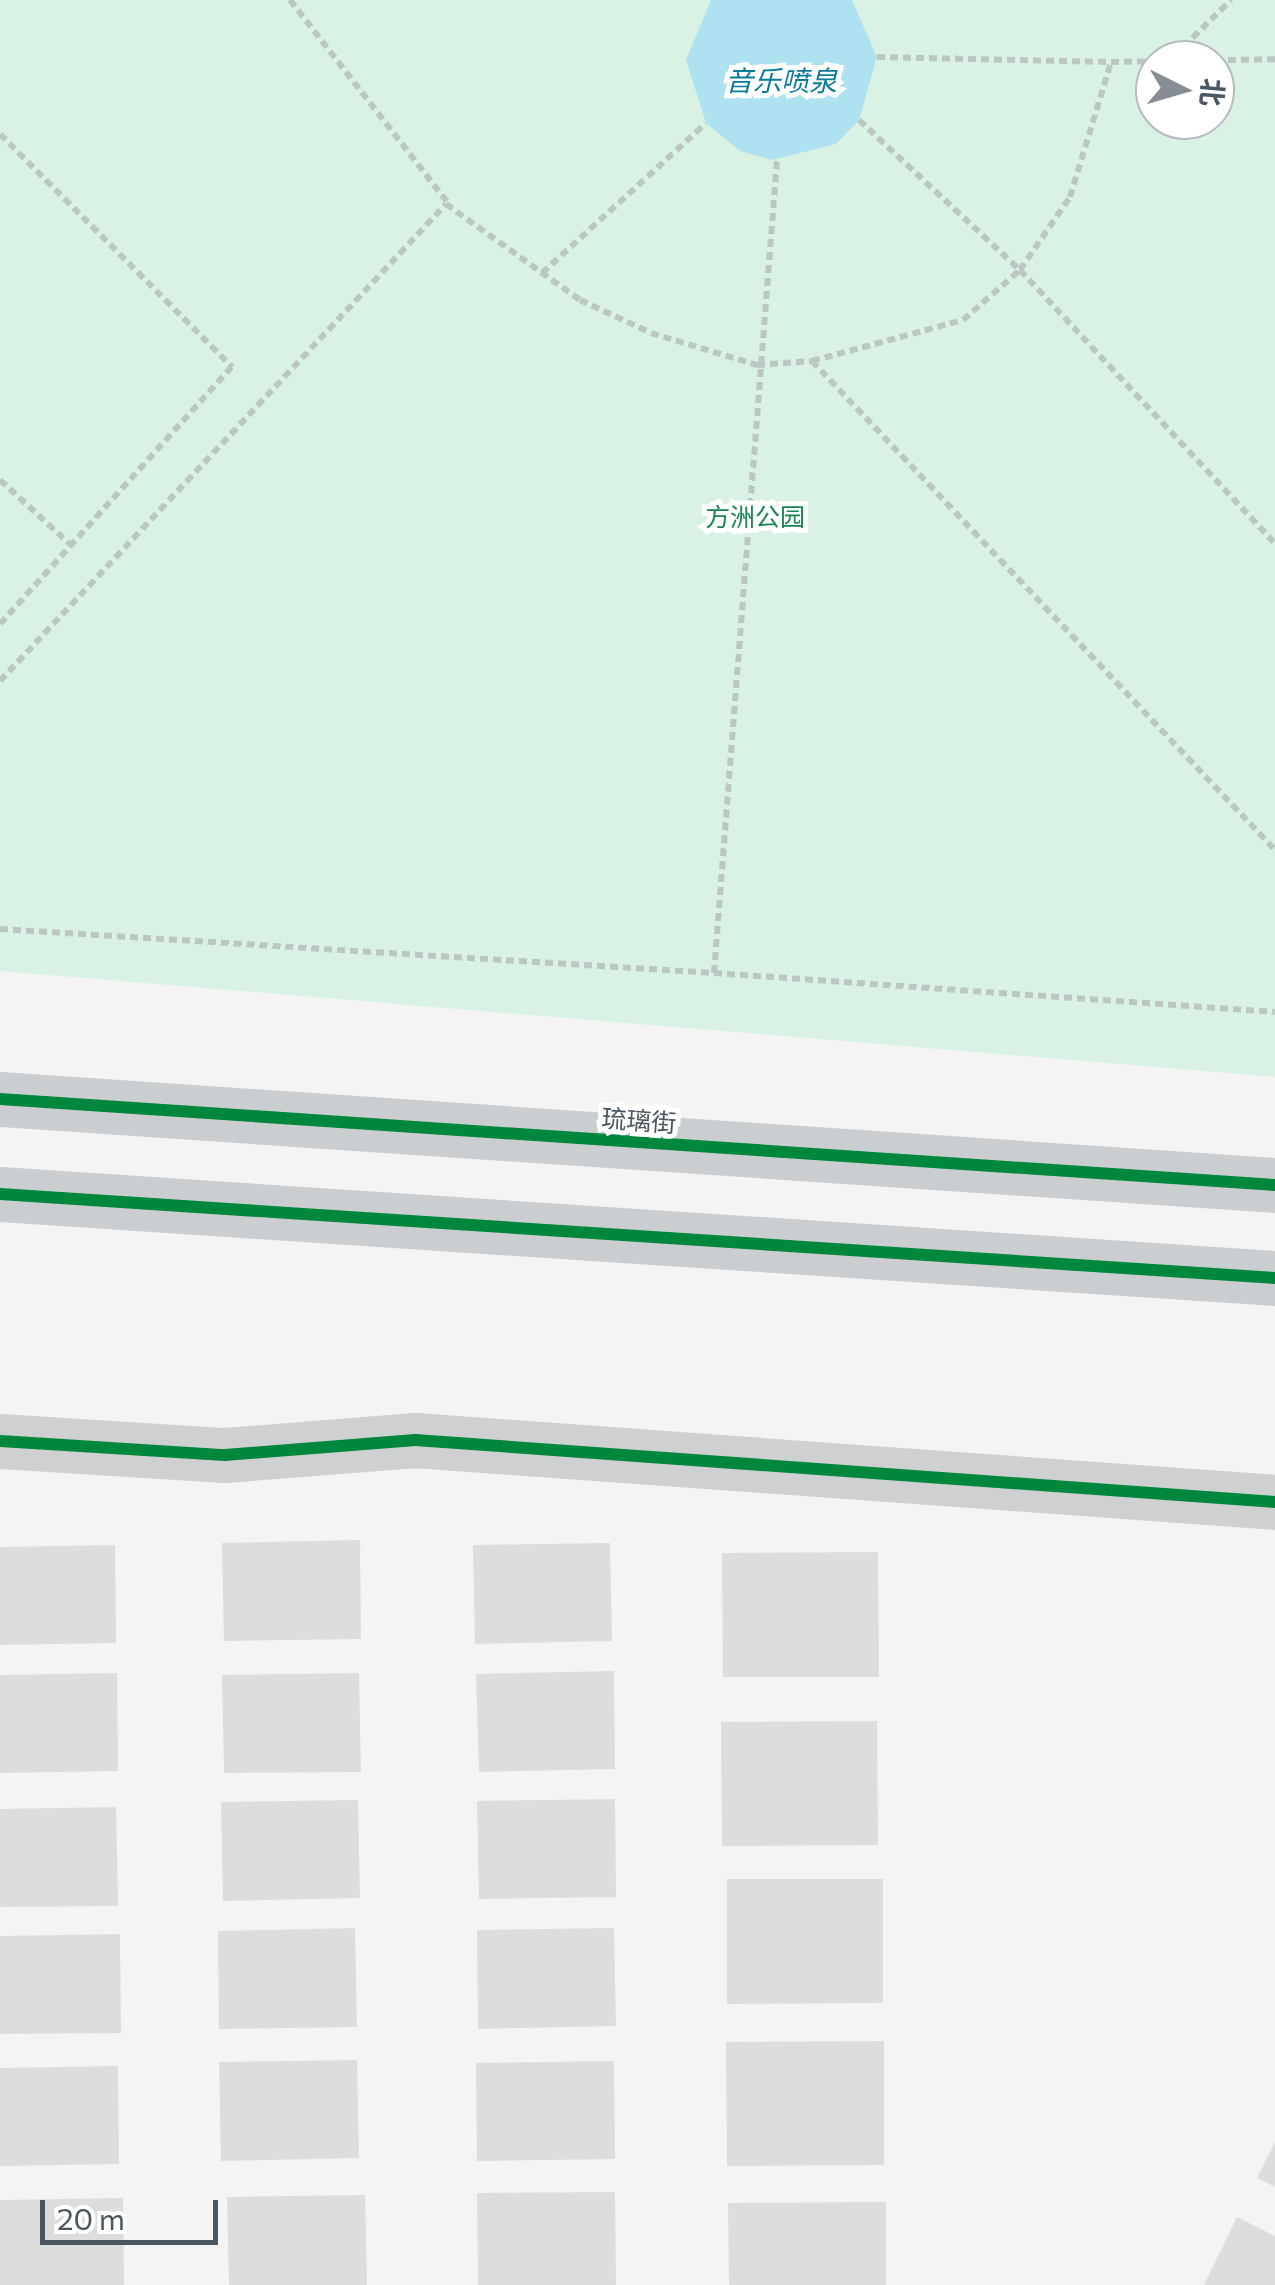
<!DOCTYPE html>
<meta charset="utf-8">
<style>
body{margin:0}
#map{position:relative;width:1275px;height:2285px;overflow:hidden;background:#f4f4f4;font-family:Commissioner,"Noto Sans SC",sans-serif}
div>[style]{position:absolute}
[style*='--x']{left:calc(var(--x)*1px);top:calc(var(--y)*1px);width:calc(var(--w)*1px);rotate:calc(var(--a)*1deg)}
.green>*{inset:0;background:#d9f2e3}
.water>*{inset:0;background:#aee2f0}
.building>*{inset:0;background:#ddddde}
.path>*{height:6px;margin-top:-3px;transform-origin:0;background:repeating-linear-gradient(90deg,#bcc7c4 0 8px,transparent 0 13px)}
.minor>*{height:55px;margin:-27.5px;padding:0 27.5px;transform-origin:27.5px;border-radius:27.5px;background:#ced0d2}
.major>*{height:55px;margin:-27.5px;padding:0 27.5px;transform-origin:27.5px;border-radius:27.5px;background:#caced1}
.cycleway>*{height:12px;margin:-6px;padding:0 6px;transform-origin:6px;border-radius:6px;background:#00873e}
span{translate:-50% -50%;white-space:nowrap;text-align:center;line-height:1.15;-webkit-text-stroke:10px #fff;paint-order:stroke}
.park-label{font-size:25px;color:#17864f}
.street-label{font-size:25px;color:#4a5661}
.water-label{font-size:28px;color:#0c7c9b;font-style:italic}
.north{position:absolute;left:1135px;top:40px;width:100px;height:100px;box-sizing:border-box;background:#fff;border:2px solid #b7bbc0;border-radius:50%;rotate:95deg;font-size:28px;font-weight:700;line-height:40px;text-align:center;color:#4a5661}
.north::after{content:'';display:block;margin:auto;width:35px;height:45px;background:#868d94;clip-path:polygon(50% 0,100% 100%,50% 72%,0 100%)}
.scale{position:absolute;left:40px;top:2200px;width:178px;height:45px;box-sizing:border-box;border:5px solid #4a5661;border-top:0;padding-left:12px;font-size:30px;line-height:35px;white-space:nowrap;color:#4a5661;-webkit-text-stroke:8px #fff;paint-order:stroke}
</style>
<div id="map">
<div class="green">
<div style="clip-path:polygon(evenodd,0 0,1275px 0,1275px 1077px,0 971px,0 0,1155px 60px,1215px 60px,1215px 120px,1155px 120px,1155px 60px)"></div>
</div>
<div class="water">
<div style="clip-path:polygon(711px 0,852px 0,877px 57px,859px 120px,836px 144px,772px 160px,740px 151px,706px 123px,686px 60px)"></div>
</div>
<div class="building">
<div style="clip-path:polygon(360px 1540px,361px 1639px,224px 1641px,222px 1543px)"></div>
<div style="clip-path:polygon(610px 1543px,612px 1641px,475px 1644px,473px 1545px)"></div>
<div style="clip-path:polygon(115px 1545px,116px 1643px,0 1645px,0 1547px)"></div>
<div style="clip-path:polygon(878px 1552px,879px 1677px,723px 1677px,722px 1553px)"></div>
<div style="clip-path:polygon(614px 1671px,615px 1769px,479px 1772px,476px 1674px)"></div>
<div style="clip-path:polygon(117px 1673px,118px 1771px,0 1773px,0 1675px)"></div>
<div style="clip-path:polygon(359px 1673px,361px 1772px,224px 1773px,222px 1675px)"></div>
<div style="clip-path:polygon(877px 1721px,878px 1845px,722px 1846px,721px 1722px)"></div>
<div style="clip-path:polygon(615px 1799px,616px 1897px,479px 1899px,477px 1801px)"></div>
<div style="clip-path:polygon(358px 1800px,360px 1898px,223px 1901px,221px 1802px)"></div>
<div style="clip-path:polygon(116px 1807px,118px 1906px,0 1907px,0 1809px)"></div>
<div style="clip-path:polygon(727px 1879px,883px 1879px,883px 2003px,727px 2004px)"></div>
<div style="clip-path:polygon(355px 1928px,357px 2027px,219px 2029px,218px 1931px)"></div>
<div style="clip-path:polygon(614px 1928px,616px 2026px,478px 2029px,477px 1930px)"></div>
<div style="clip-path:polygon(120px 1934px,121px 2033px,0 2034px,0 1936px)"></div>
<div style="clip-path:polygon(884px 2041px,884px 2165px,727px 2166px,726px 2042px)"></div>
<div style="clip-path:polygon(357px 2060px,359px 2158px,221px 2161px,219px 2062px)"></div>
<div style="clip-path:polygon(614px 2061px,615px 2159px,477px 2161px,476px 2063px)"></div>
<div style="clip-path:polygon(118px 2066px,119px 2164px,0 2166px,0 2068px)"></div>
<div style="clip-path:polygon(1275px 2142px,1275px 2187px,1257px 2178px)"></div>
<div style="clip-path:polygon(615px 2192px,616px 2285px,478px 2285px,477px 2193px)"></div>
<div style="clip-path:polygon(365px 2195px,367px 2285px,229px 2285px,227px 2197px)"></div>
<div style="clip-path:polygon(123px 2198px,124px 2285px,0 2285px,0 2200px)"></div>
<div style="clip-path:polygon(886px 2202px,886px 2285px,729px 2285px,728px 2203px)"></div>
<div style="clip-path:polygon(1237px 2217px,1275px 2236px,1275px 2285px,1204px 2285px)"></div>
</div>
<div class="path">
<div style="--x:290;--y:0;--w:257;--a:52.1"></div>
<div style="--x:1174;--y:56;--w:80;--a:-44.5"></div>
<div style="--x:877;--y:57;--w:234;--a:1.2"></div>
<div style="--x:859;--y:120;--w:220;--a:43"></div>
<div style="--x:1020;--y:270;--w:374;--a:47"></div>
<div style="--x:0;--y:134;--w:329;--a:45.1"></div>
<div style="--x:542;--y:273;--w:222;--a:-42.4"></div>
<div style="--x:812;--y:361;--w:673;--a:46.56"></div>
<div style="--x:0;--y:480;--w:96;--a:42.5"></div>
<div style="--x:0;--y:624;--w:350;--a:-48"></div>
<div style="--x:0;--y:681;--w:653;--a:-46.92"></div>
<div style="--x:446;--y:204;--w:165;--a:35.6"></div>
<div style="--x:580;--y:300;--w:78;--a:24.9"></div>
<div style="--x:651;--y:333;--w:111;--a:16.8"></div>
<div style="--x:757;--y:365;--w:55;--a:-4.2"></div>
<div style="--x:812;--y:361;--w:156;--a:-15.2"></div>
<div style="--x:963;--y:320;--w:76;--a:-41.3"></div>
<div style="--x:1020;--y:270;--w:88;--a:-55.6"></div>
<div style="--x:1070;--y:197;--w:141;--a:-73.1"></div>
<div style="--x:1111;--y:62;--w:164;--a:-1"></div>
<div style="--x:0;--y:929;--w:715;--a:3.53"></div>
<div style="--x:714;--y:973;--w:815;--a:-85.57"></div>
<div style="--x:714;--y:973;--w:562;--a:3.98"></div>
</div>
<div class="minor">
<div style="--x:0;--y:1441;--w:225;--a:3.6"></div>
<div style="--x:225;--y:1455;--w:191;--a:-4.5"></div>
<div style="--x:415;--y:1440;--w:862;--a:4.12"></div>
</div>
<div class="major">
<div style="--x:0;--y:1099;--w:1278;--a:3.86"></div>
<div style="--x:0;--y:1194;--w:1278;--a:3.77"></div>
</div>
<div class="cycleway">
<div style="--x:0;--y:1099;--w:1278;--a:3.86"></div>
<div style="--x:0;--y:1194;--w:1278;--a:3.77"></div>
<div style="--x:0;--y:1441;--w:225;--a:3.6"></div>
<div style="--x:225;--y:1455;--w:191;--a:-4.5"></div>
<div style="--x:415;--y:1440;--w:862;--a:4.12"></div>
</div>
<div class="park-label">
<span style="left:755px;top:516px">方洲公园</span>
</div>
<div class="street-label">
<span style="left:639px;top:1120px;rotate:4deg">琉璃街</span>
</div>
<div class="water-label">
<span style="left:781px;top:80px">音乐喷泉</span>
</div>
<div class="north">北</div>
<div class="scale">20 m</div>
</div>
